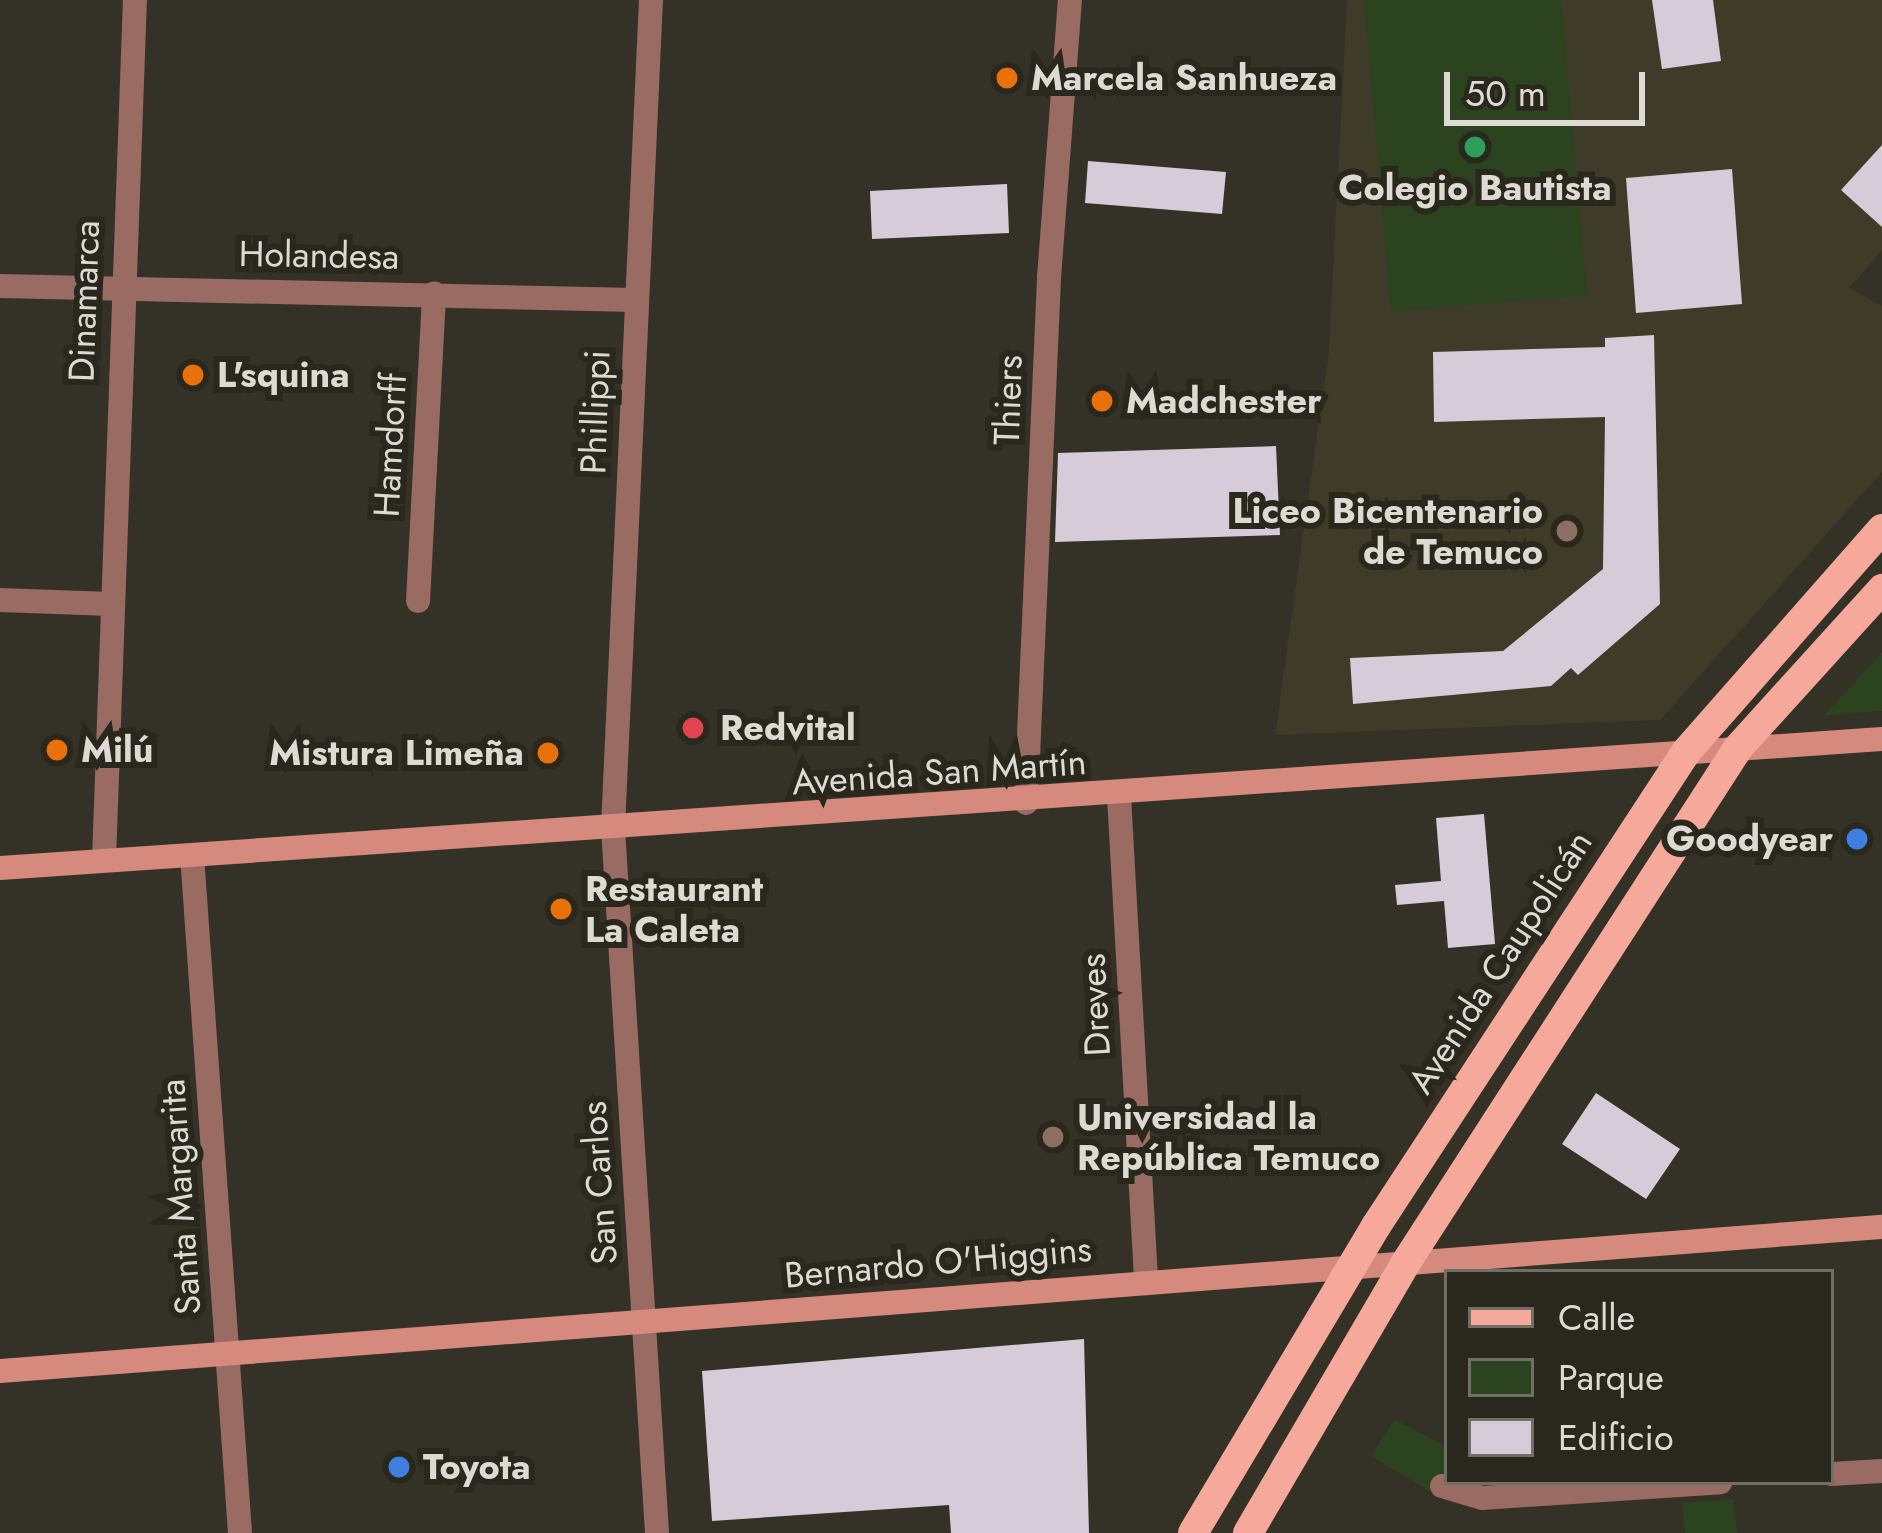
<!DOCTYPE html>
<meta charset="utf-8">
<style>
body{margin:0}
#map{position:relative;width:1882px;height:1533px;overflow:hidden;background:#343226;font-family:Jost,sans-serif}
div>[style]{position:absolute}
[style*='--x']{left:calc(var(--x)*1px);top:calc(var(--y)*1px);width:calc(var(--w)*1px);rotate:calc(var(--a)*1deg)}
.built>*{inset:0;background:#3f3b29}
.green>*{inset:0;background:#2c431f}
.building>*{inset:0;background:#d6cbd8}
.street>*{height:24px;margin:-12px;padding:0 12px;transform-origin:12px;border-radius:12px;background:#9a6b63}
.secondary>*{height:24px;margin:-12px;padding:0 12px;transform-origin:12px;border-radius:12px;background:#d58a7d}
.primary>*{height:30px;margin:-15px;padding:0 15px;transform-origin:15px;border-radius:15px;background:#f6a89b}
.dots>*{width:33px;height:33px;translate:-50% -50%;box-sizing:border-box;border:6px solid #2a281c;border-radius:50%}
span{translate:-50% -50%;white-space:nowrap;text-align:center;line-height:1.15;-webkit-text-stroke:12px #2a281c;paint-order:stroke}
.poi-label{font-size:36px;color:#dcdad3;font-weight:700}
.left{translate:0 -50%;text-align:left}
.right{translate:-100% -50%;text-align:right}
.street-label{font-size:36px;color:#dcdad3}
.legend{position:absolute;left:1444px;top:1269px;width:390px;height:216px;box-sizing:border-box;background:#2a281c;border:3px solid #716f65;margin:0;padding:15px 21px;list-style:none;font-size:36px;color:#dcdad3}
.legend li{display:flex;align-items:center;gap:24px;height:60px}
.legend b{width:60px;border:3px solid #716f65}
.scale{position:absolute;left:1444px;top:72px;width:201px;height:54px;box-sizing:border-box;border:6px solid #dcdad3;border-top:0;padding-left:15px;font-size:36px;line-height:42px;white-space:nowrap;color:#dcdad3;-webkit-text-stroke:9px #2a281c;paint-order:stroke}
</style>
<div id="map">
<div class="built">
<div style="clip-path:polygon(1347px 0,1882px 0,1882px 251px,1849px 288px,1882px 306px,1882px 472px,1660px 720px,1275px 735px,1329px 350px)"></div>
</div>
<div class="green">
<div style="clip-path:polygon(1364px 0,1561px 0,1587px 295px,1391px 312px)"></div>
<div style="clip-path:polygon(1882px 652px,1882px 711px,1824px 715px)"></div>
<div style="clip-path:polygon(1395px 1419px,1447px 1447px,1447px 1470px,1433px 1493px,1371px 1456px)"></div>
<div style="clip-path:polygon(1733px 1499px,1737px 1533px,1685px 1533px,1682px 1503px)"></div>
</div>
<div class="building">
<div style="clip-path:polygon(1652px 0,1713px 0,1721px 61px,1662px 69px)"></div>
<div style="clip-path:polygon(1882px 145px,1882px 227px,1841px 190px)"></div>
<div style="clip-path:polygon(1088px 161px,1226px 172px,1222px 214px,1085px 203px)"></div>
<div style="clip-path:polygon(1732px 169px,1742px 304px,1636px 313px,1626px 178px)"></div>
<div style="clip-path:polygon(1007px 184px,1009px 233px,872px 239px,870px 191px)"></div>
<div style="clip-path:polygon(1654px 335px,1660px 604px,1578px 675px,1571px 668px,1551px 686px,1353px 704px,1350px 658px,1503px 651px,1603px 569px,1605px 417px,1434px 422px,1433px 352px,1605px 347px,1605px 338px)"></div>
<div style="clip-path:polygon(1276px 446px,1280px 535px,1055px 542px,1058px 453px)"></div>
<div style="clip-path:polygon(1484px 814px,1495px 944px,1448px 948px,1444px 901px,1397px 905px,1395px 885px,1441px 881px,1436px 818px)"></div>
<div style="clip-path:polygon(1596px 1093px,1680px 1149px,1646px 1199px,1562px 1144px)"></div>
<div style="clip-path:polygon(1084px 1339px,1089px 1533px,951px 1533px,949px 1505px,712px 1521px,702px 1371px)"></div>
</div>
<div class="street">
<div style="--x:651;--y:0;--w:829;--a:92.63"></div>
<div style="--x:613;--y:828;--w:706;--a:86.43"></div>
<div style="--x:0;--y:286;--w:636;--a:1.26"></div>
<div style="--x:0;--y:600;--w:111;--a:2.1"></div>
<div style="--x:418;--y:601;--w:308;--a:-87"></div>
<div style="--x:1119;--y:796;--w:488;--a:86.8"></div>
<div style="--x:1026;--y:803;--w:526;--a:-87.49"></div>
<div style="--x:1049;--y:278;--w:279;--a:-85.7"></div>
<div style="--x:192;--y:855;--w:680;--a:85.95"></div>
<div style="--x:104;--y:860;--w:861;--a:-87.94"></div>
<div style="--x:1831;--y:1474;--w:51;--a:-3.4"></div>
<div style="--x:1442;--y:1486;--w:42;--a:16.7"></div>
<div style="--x:1482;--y:1498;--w:239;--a:-3.8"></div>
</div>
<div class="secondary">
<div style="--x:0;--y:868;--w:1886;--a:-3.92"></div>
<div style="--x:0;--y:1371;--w:1888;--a:-4.38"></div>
</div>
<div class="primary">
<div style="--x:1193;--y:1533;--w:357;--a:-59.2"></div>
<div style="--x:1376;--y:1226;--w:566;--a:-56.81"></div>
<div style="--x:1686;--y:752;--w:297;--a:-48.7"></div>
<div style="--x:1248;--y:1533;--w:311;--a:-59.7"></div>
<div style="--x:1405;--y:1264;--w:614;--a:-57.16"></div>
<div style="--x:1738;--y:748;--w:215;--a:-47.8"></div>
</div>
<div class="dots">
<div style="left:1007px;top:78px;background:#e8710a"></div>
<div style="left:1475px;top:147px;background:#2e9e5b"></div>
<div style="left:193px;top:375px;background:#e8710a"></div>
<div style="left:1102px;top:401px;background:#e8710a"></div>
<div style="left:1567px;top:531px;background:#8d6e63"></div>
<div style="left:693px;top:728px;background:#e0444e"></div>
<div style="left:57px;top:750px;background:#e8710a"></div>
<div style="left:548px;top:753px;background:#e8710a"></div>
<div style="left:1857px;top:839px;background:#3f7fe0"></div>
<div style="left:561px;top:909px;background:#e8710a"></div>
<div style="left:1053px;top:1137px;background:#8d6e63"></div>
<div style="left:399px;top:1467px;background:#3f7fe0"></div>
</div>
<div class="poi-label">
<span class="left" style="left:1031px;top:78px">Marcela Sanhueza</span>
<span style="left:1475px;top:188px">Colegio Bautista</span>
<span class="left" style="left:217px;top:375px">L'squina</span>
<span class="left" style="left:1126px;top:401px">Madchester</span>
<span class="right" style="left:1543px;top:531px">Liceo Bicentenario<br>de Temuco</span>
<span class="left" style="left:720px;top:728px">Redvital</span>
<span class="left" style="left:81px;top:750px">Milú</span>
<span class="right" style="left:524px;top:753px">Mistura Limeña</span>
<span class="right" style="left:1833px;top:839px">Goodyear</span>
<span class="left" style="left:585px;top:909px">Restaurant<br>La Caleta</span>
<span class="left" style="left:1077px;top:1137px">Universidad la<br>República Temuco</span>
<span class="left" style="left:423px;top:1467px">Toyota</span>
</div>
<div class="street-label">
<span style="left:319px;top:255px;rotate:1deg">Holandesa</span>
<span style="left:84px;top:301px;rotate:-88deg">Dinamarca</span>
<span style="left:1008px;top:400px;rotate:-88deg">Thiers</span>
<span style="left:595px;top:412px;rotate:-88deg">Phillippi</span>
<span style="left:390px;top:445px;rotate:-87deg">Hamdorff</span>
<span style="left:939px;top:772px;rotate:-4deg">Avenida San Martín</span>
<span style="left:1500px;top:962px;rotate:-57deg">Avenida Caupolicán</span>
<span style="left:1095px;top:1005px;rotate:-93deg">Dreves</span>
<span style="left:599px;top:1183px;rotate:-94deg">San Carlos</span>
<span style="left:180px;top:1197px;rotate:-94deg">Santa Margarita</span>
<span style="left:938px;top:1262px;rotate:-5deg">Bernardo O'Higgins</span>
</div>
<ul class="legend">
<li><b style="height:15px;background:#f6a89b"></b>Calle</li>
<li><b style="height:33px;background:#2c431f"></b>Parque</li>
<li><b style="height:33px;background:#d6cbd8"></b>Edificio</li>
</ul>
<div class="scale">50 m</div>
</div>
